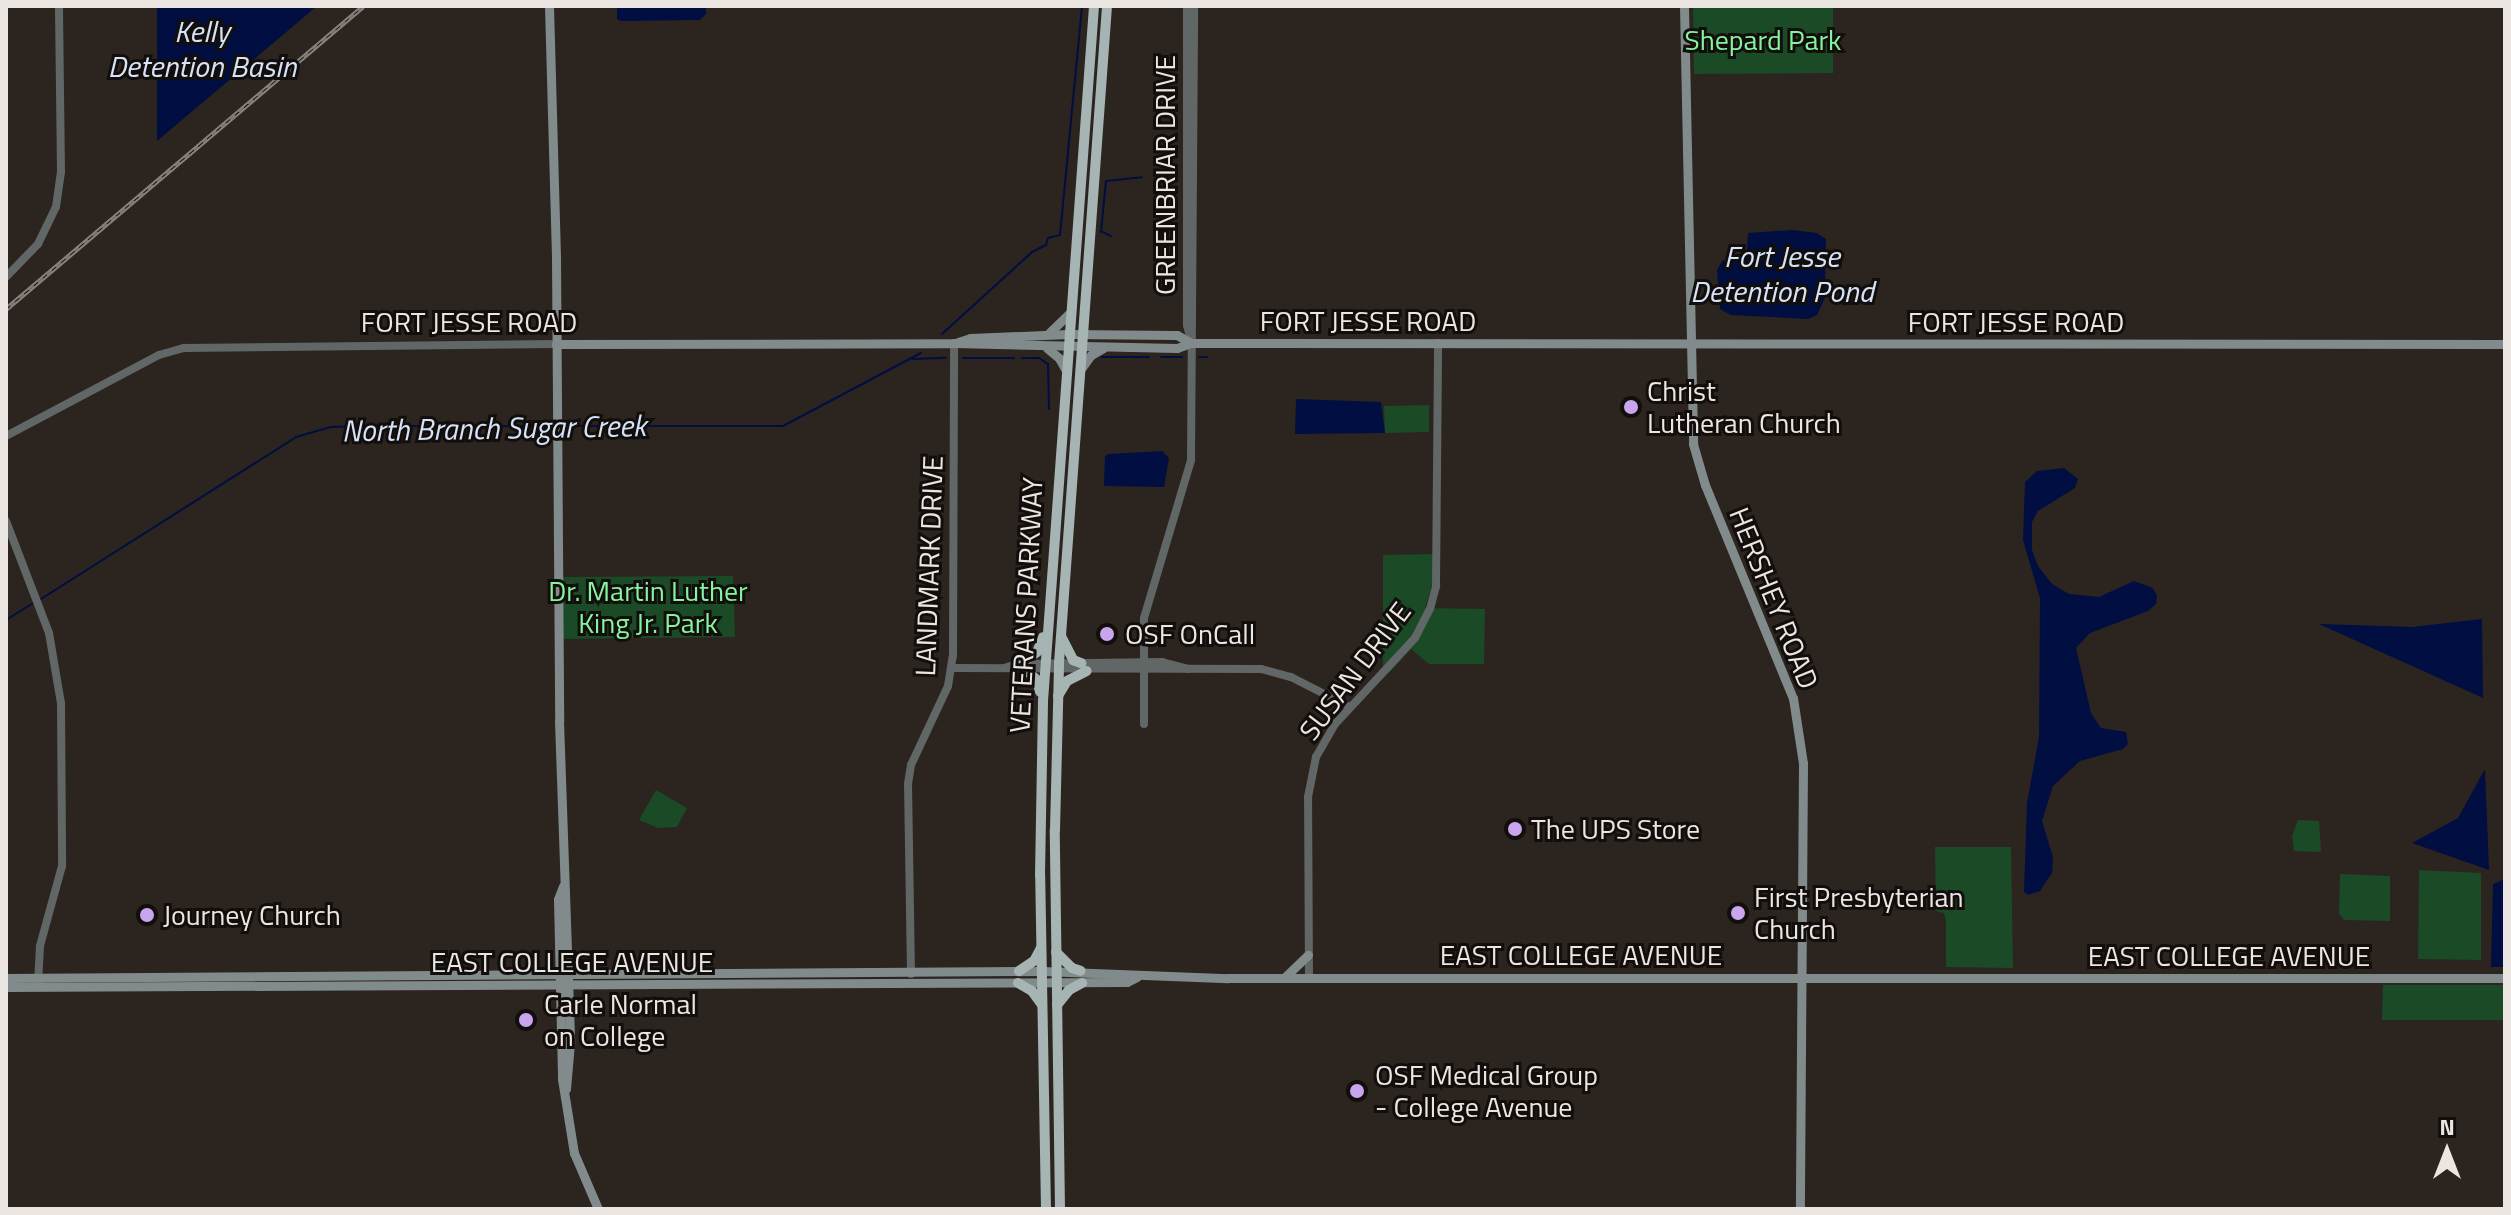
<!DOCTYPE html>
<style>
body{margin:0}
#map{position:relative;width:2511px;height:1215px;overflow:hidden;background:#2c241f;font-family:"Titillium Web",sans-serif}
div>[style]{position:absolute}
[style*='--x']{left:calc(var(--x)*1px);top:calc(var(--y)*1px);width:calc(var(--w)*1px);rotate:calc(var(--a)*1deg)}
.green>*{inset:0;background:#1b4a27}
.water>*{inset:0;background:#000e41}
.stream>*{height:2px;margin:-1px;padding:0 1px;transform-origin:1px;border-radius:1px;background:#000e41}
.tertiary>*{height:8px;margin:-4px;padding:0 4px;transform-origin:4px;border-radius:4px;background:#616666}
.secondary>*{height:9px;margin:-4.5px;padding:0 4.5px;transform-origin:4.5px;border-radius:4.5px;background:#828b8b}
.trunk>*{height:10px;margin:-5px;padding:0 5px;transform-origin:5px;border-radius:5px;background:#a6b4b4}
.rail>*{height:5px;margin-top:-2.5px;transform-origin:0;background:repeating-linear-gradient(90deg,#120e0c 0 6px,#89827e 0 12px);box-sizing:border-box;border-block:2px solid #89827e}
.dots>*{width:22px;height:22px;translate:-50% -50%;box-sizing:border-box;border:4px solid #120e0c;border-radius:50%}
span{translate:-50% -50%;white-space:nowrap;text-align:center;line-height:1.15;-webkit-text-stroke:6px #120e0c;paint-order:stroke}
.park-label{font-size:28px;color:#86f49e}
.street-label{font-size:28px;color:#ece6e3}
.poi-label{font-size:28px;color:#ece6e3}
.left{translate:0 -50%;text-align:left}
.water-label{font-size:30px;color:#d6e2f7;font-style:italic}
.frame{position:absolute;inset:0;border:8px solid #ece6e3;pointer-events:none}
.north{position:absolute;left:2407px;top:1111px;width:80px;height:80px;-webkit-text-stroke:6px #120e0c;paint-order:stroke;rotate:0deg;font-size:22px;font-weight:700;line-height:32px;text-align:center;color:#ece6e3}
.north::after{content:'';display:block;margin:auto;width:28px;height:36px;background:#ece6e3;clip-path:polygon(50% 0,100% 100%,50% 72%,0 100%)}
</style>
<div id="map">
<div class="green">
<div style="clip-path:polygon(1693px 6px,1833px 6px,1833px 73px,1694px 74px)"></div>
<div style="clip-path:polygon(1429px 405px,1429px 432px,1385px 433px,1384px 406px)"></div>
<div style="clip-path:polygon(1435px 554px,1433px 582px,1425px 608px,1485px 609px,1484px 664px,1429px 664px,1411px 649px,1389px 673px,1383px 666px,1383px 555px)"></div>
<div style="clip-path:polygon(733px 576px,735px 637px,562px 639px,562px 577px)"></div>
<div style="clip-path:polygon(656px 790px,687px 808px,677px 827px,658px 828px,639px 820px)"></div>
<div style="clip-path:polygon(2298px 820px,2319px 821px,2321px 852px,2294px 851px,2292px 836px)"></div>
<div style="clip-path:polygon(1935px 847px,2011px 847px,2013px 968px,1946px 967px,1946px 920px,1944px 913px,1936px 911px)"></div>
<div style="clip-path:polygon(2419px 870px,2481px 873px,2481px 960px,2418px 959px)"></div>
<div style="clip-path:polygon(2340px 874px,2390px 876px,2390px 921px,2344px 920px,2339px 914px)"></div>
<div style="clip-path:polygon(2383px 985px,2505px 985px,2505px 1020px,2382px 1020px)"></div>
</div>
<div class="water">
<div style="clip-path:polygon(157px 6px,317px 6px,157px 141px)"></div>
<div style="clip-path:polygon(617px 6px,706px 6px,706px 14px,700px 20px,621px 21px,617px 19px)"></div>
<div style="clip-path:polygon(1792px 230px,1817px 233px,1826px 239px,1825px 298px,1817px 315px,1808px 319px,1731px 315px,1720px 309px,1717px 270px,1722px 261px,1747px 253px,1748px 233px)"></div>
<div style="clip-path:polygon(1296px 399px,1381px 402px,1385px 433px,1295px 434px)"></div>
<div style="clip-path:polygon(1162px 451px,1169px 458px,1164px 487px,1104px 486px,1105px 456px,1109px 454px)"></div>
<div style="clip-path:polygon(2064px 468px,2078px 479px,2075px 488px,2038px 511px,2032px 522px,2032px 550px,2038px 566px,2052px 584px,2069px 594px,2099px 597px,2134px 581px,2153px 588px,2157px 596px,2156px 604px,2148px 611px,2090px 633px,2076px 648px,2091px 713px,2101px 728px,2126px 732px,2128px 744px,2123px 749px,2080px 761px,2053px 786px,2042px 821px,2053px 857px,2052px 873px,2040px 891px,2028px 895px,2024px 892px,2027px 803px,2039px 737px,2040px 598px,2023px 540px,2025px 482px,2037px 471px)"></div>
<div style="clip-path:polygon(2482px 619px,2483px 698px,2319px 624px,2412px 627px)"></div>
<div style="clip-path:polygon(2485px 769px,2489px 870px,2412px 843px,2458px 818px)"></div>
<div style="clip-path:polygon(2505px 879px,2505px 967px,2491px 967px,2493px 884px)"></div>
</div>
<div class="stream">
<div style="--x:1101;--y:232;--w:51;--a:-84.4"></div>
<div style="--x:1106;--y:181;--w:36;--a:-6"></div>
<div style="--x:1103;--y:232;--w:9;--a:27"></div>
<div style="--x:942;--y:334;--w:122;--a:-42.3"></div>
<div style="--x:1032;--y:252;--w:16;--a:-27"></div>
<div style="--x:1046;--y:245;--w:7;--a:-74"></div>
<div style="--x:1048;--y:238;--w:12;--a:-14"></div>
<div style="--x:1060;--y:235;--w:230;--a:-84.5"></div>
<div style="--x:1102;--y:357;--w:47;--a:0"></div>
<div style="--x:1161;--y:357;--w:21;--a:0"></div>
<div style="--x:1199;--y:357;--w:8;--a:0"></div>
<div style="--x:963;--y:358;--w:51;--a:0"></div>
<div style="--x:1022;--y:358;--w:17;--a:0"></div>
<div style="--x:1039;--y:358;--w:11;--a:34"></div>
<div style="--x:1048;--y:364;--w:45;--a:88.7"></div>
<div style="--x:913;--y:359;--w:33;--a:-2"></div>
<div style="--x:560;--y:426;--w:223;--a:0"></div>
<div style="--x:783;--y:426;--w:156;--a:-27.9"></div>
<div style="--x:41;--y:599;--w:302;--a:-32.4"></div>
<div style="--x:296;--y:437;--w:36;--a:-16"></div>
<div style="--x:331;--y:427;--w:31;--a:-2"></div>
<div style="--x:362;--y:426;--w:192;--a:0"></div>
<div style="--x:6;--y:620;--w:34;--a:-32"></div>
</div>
<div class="tertiary">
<div style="--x:1187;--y:6;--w:319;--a:90"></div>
<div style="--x:1187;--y:325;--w:12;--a:76"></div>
<div style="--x:6;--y:277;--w:46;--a:-45.9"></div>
<div style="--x:38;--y:244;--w:41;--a:-64.1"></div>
<div style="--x:56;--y:207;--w:35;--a:-82"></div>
<div style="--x:61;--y:172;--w:166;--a:-90.7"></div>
<div style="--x:6;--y:436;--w:173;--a:-27.9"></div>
<div style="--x:159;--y:355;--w:26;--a:-16"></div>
<div style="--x:184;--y:348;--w:372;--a:-0.6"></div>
<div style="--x:6;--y:521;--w:120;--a:69"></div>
<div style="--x:49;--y:633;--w:71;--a:80.3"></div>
<div style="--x:61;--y:703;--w:163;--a:89.6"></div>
<div style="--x:62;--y:866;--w:83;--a:105.4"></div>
<div style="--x:40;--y:946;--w:36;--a:93"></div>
<div style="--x:952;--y:668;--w:309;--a:0.2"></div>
<div style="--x:1261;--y:669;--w:31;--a:15"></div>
<div style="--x:1291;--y:677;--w:66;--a:27"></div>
<div style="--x:1004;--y:668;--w:13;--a:-18"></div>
<div style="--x:1016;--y:664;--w:146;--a:-0.8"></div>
<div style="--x:1162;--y:662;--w:27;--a:15"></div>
<div style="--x:1144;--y:724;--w:106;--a:-90"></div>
<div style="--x:1144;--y:618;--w:165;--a:-73.4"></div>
<div style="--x:1191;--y:460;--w:454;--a:-89.6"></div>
<div style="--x:911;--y:974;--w:190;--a:-90.9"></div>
<div style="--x:908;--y:784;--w:19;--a:-81"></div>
<div style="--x:911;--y:765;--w:87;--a:-64.9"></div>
<div style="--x:948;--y:686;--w:30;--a:-81"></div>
<div style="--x:953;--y:656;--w:313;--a:-89.8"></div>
<div style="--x:1309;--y:978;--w:181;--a:-90.3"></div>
<div style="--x:1308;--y:797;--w:41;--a:-78.7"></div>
<div style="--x:1316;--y:757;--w:39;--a:-60"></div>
<div style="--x:1336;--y:723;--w:116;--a:-47.1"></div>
<div style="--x:1415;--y:638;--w:33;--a:-63"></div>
<div style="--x:1430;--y:609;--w:24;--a:-75"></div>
<div style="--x:1436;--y:586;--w:243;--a:-89.5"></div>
</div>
<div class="secondary">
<div style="--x:549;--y:6;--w:252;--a:88.4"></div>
<div style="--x:556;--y:258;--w:463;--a:89.6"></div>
<div style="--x:559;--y:721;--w:322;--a:88"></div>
<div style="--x:570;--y:1043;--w:46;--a:95"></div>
<div style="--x:1684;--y:6;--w:438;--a:88.8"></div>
<div style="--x:1693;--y:444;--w:43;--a:73.7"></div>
<div style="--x:1705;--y:485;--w:230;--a:67.6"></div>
<div style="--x:1793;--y:698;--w:66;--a:81.3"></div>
<div style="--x:1803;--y:763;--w:446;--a:90.4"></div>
<div style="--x:1049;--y:333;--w:29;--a:-44"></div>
<div style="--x:958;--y:342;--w:13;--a:-18"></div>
<div style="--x:970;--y:338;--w:98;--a:-2.3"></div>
<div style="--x:1068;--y:334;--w:109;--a:0.5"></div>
<div style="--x:1177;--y:335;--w:16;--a:30"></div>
<div style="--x:556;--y:344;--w:398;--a:-0.1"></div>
<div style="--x:954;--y:343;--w:223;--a:1.3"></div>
<div style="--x:1177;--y:348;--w:15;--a:-20"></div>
<div style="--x:1191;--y:343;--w:1314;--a:0.04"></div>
<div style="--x:1047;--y:348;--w:16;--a:40"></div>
<div style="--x:1059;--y:358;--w:13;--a:61"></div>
<div style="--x:1080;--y:370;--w:19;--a:-54"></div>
<div style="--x:1091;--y:355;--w:14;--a:-30"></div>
<div style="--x:563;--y:886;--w:14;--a:111"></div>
<div style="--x:558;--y:899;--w:180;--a:88.7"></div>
<div style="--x:562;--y:1079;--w:75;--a:80.8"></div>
<div style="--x:574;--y:1153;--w:61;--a:66.8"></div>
<div style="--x:1285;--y:977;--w:32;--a:-44"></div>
<div style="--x:6;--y:978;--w:1036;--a:-0.39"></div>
<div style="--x:1042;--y:971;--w:186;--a:2.2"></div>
<div style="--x:1228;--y:978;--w:1277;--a:0"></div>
<div style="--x:6;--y:987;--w:1121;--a:-0.26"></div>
<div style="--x:1127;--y:982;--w:11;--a:-27"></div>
</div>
<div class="trunk">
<div style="--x:1062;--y:638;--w:25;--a:63"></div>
<div style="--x:1073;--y:660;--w:9;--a:21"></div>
<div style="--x:1021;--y:664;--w:20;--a:-37"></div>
<div style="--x:1037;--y:652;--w:16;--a:-68"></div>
<div style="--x:1027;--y:671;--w:13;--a:42"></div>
<div style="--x:1037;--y:680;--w:12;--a:76"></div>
<div style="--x:1058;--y:696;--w:17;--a:-59"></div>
<div style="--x:1067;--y:681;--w:22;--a:-27"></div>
<div style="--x:1056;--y:952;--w:23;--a:45"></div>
<div style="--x:1072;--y:968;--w:9;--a:18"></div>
<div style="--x:1019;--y:971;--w:18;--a:-34"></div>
<div style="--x:1034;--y:961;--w:15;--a:-62"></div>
<div style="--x:1018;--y:983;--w:16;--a:30"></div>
<div style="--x:1032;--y:991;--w:17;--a:54"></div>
<div style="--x:1057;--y:1005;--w:19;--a:-51"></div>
<div style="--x:1069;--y:990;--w:15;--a:-28"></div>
<div style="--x:1046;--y:1209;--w:334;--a:-91"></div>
<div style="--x:1040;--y:875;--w:174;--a:-89"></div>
<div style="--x:1043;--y:701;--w:697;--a:-85.8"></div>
<div style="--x:1060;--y:1209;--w:379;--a:-90.8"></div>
<div style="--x:1055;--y:830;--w:167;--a:-88.6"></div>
<div style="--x:1059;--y:663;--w:659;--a:-85.82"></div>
</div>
<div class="rail">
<div style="--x:6;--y:309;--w:468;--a:-40.3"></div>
</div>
<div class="dots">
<div style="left:1631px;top:407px;background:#c9a5ee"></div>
<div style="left:1107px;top:634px;background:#c9a5ee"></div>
<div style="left:1515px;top:829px;background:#c9a5ee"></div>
<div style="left:1738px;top:913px;background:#c9a5ee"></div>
<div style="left:147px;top:915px;background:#c9a5ee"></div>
<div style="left:526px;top:1020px;background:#c9a5ee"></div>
<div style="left:1357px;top:1091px;background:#c9a5ee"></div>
</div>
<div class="park-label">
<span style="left:1763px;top:40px">Shepard Park</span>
<span style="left:648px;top:607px">Dr. Martin Luther<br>King Jr. Park</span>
</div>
<div class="street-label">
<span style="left:1165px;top:175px;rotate:-90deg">GREENBRIAR DRIVE</span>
<span style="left:1368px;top:321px">FORT JESSE ROAD</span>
<span style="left:469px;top:322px">FORT JESSE ROAD</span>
<span style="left:2016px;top:322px">FORT JESSE ROAD</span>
<span style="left:929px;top:566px;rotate:-88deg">LANDMARK DRIVE</span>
<span style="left:1774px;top:598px;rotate:68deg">HERSHEY ROAD</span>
<span style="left:1026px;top:605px;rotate:-87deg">VETERANS PARKWAY</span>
<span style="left:1355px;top:671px;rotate:-53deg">SUSAN DRIVE</span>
<span style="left:1581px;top:955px">EAST COLLEGE AVENUE</span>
<span style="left:2229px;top:956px">EAST COLLEGE AVENUE</span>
<span style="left:572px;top:962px">EAST COLLEGE AVENUE</span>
</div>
<div class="poi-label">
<span class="left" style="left:1647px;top:407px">Christ<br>Lutheran Church</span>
<span class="left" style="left:1125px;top:634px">OSF OnCall</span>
<span class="left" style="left:1531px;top:829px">The UPS Store</span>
<span class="left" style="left:1754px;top:913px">First Presbyterian<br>Church</span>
<span class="left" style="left:163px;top:915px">Journey Church</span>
<span class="left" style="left:544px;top:1020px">Carle Normal<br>on College</span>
<span class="left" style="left:1375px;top:1091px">OSF Medical Group<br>- College Avenue</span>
</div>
<div class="water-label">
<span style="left:202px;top:48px">Kelly<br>Detention Basin</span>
<span style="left:1782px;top:273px">Fort Jesse<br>Detention Pond</span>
<span style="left:494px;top:428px;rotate:-1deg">North Branch Sugar Creek</span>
</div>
<div class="frame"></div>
<div class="north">N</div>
</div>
